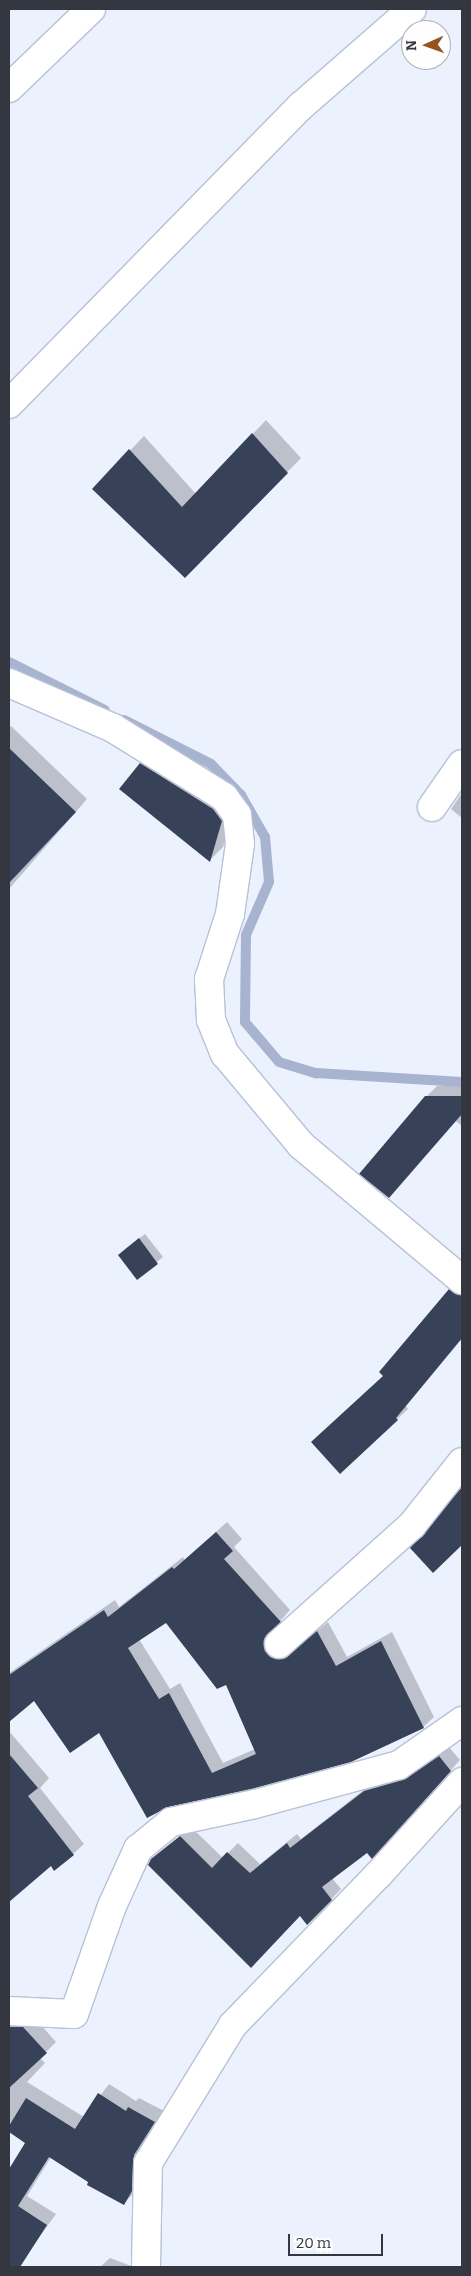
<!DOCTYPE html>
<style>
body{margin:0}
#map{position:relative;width:471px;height:2276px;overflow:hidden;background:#ebf1fd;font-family:Bitter,serif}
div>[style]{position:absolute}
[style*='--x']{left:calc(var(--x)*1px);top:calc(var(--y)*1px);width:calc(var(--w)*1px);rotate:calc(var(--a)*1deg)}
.shadow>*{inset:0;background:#0003}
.stream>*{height:10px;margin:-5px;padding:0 5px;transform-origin:5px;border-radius:5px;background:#a8b4cf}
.building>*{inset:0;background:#374158}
.roads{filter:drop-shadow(1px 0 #b8c1d5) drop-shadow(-1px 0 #b8c1d5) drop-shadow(0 1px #b8c1d5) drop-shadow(0 -1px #b8c1d5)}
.minor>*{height:28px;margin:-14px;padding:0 14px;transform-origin:14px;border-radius:14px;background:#fff}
span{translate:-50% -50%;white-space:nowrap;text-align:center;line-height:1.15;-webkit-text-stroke:5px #fefefe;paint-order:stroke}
.frame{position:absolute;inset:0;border:10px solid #343740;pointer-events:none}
.north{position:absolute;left:401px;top:20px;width:50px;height:50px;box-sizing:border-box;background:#fefefe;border:1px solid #adaeb2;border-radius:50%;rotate:268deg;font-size:14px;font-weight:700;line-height:20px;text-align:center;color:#343740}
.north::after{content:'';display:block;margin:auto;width:18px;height:22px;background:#94531f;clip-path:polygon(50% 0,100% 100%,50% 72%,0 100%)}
.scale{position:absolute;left:288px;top:2234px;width:95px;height:22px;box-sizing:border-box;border:2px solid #343740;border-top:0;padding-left:6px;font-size:15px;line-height:18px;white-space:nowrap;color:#343740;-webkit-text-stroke:4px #fefefe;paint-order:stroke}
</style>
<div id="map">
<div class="shadow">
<div style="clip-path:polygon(266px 420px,301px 458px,199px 563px,94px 488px,144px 436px,196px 494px)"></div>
<div style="clip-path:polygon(11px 726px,87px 799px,9px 889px,9px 728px)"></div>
<div style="clip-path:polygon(155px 750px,235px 806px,223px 847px,210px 860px,141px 764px)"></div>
<div style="clip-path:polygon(462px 793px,462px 818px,451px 809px)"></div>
<div style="clip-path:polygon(437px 1086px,462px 1086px,462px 1126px,426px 1097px)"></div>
<div style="clip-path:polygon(145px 1234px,163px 1257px,137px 1278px,125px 1249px)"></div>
<div style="clip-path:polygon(461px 1279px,462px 1339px,406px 1406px,408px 1409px,340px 1472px,385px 1375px)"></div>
<div style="clip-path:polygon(evenodd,227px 1522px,242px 1539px,234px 1547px,290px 1610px,275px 1627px,278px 1644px,294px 1649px,328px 1622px,347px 1657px,392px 1632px,434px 1717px,423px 1727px,251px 1788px,99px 1731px,34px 1699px,9px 1720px,9px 1673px,115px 1600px,119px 1607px,183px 1557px,185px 1560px,227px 1522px,166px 1621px,227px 1683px,255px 1749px,223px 1763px,180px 1683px,170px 1689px,139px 1639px,166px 1621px)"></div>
<div style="clip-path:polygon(9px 1731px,49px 1778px,40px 1788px,84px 1844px,73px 1854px,51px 1864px,12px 1897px,9px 1893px)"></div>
<div style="clip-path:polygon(449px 1747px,460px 1760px,382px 1847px,367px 1851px,332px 1878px,341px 1889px,308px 1924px,301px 1915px,152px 1860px,191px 1827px,223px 1858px,238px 1843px,260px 1864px,297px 1834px,301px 1839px,375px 1781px,415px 1770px)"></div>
<div style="clip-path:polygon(9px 2010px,34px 2017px,56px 2042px,40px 2058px,45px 2063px,27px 2082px,84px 2117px,109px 2084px,136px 2101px,139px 2098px,164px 2111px,134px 2193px,124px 2203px,51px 2157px,27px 2196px,56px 2214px,22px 2261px,9px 2251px,9px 2172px,27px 2142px,9px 2131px)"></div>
<div style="clip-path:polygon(110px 2258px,134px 2267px,100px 2267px)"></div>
</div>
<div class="stream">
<div style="--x:9;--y:662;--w:107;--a:26.6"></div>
<div style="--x:124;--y:720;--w:97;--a:26.8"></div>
<div style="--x:211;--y:764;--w:43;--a:45.9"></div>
<div style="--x:241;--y:795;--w:48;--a:60.3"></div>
<div style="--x:265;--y:837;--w:45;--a:84.9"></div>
<div style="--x:269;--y:882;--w:58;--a:113.5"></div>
<div style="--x:246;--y:935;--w:87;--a:90.7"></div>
<div style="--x:245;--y:1022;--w:52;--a:49.6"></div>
<div style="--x:279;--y:1062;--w:39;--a:17"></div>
<div style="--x:316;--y:1073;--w:146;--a:3.5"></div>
</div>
<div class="building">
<div style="clip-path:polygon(252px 433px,288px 473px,185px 578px,92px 489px,129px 449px,182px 507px)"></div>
<div style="clip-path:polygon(9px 748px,76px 812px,9px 883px)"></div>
<div style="clip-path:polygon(140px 763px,213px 809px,222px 821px,210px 862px,119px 789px)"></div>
<div style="clip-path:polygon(425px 1096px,462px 1096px,462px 1114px,389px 1198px,359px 1174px)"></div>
<div style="clip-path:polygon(139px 1238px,158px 1264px,137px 1280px,118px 1255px)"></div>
<div style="clip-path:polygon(449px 1289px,462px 1295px,462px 1338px,396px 1418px,398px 1420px,340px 1474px,311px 1442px,383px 1376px,379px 1372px)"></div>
<div style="clip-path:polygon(462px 1487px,462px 1545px,433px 1573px,410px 1548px)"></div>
<div style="clip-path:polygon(evenodd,216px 1532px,233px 1551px,224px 1559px,281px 1622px,264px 1639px,268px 1655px,283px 1659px,317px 1631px,336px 1666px,381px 1641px,424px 1728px,351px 1762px,251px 1789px,168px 1807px,147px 1818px,99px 1733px,70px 1753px,34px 1701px,9px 1722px,9px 1675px,104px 1610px,108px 1617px,172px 1567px,174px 1569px,216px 1532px,166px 1623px,217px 1689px,226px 1685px,256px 1754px,212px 1773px,169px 1693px,159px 1699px,128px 1648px,166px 1623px)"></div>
<div style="clip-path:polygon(9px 1754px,38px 1788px,28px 1796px,74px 1855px,54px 1871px,51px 1866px,9px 1902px)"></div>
<div style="clip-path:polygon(439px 1756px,451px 1771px,372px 1859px,367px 1853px,322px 1887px,332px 1900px,307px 1925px,300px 1916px,251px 1968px,148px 1865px,151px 1859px,180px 1836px,212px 1868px,227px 1852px,250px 1873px,287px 1843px,290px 1848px,364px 1791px,403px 1780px)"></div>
<div style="clip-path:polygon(9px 2027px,23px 2027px,47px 2053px,9px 2088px)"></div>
<div style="clip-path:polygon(98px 2093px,126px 2111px,128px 2107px,155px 2122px,134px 2155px,132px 2191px,124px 2205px,87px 2185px,88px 2182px,49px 2157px,18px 2206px,47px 2225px,20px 2267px,9px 2267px,9px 2169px,25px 2143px,9px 2132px,9px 2126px,26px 2098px,75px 2129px)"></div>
</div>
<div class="roads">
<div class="minor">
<div style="--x:9;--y:88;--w:114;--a:-43.9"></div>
<div style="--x:9;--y:404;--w:417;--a:-45.6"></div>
<div style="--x:301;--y:106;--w:147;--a:-41.1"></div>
<div style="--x:9;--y:683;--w:113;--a:23.4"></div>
<div style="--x:113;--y:728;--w:131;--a:31.9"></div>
<div style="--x:224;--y:797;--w:22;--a:54"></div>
<div style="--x:237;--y:815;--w:29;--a:84"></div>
<div style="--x:240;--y:844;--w:71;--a:98.1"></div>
<div style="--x:230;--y:914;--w:68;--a:107.9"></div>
<div style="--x:209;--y:979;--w:41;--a:87.2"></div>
<div style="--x:211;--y:1020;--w:37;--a:68"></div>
<div style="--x:225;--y:1054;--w:119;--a:50.1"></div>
<div style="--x:301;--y:1145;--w:210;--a:40"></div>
<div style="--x:432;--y:807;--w:52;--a:-55.1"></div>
<div style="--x:279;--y:1644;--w:178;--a:-41.8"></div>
<div style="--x:412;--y:1525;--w:80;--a:-51.6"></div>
<div style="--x:9;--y:2011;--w:65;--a:2.6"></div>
<div style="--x:74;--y:2014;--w:114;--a:-70.6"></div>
<div style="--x:112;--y:1906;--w:63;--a:-65.5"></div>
<div style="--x:138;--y:1849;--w:43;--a:-39.3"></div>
<div style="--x:171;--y:1822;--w:86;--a:-12.1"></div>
<div style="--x:255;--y:1804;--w:149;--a:-15.2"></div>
<div style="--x:399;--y:1765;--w:77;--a:-34.9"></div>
<div style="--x:146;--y:2267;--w:104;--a:-88.9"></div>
<div style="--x:148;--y:2163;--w:162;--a:-58.4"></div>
<div style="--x:233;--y:2025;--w:210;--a:-46"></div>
<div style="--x:379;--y:1874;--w:124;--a:-47.9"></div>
</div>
</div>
<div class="frame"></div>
<div class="north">N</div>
<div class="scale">20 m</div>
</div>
